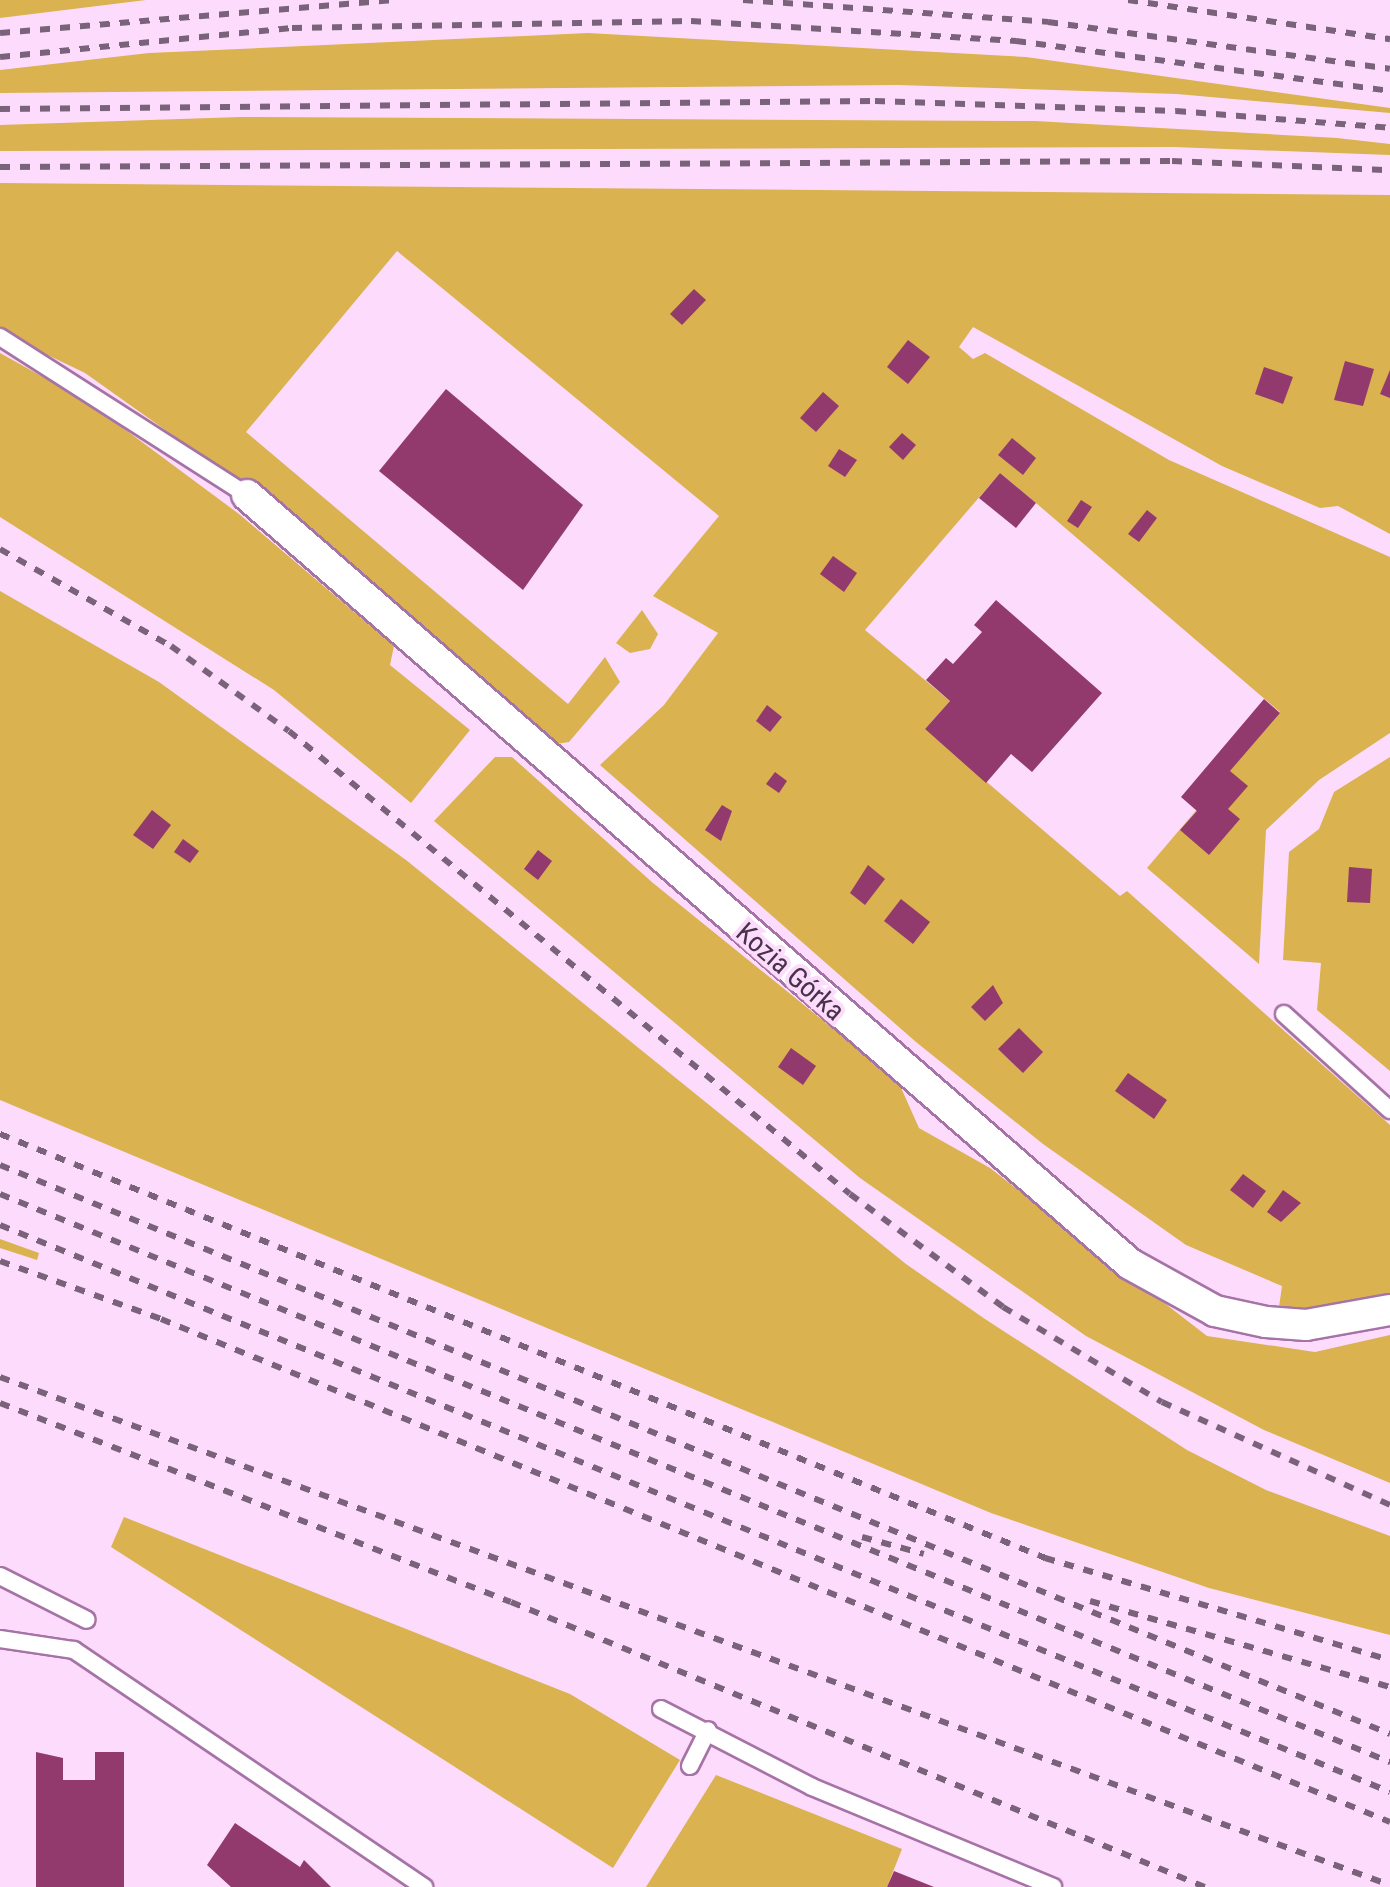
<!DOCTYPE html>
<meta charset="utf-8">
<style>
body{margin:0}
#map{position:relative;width:1390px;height:1887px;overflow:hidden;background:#fddbfc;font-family:"Roboto Condensed",sans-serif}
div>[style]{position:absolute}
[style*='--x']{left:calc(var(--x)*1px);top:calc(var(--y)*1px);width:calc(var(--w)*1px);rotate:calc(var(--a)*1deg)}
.green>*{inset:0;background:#dab250}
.building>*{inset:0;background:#923a6e}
.roads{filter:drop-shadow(2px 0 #a673a6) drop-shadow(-2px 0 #a673a6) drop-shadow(0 2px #a673a6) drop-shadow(0 -2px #a673a6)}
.lane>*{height:16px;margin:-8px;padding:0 8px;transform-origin:8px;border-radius:8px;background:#fff}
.street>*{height:30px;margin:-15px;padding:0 15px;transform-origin:15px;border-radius:15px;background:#fff}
.rail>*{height:6px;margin-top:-3px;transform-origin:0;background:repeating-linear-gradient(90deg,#7b627b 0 10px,transparent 0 20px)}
span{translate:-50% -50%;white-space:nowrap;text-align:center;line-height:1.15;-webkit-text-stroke:8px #fddbfc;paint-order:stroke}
.street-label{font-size:28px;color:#483248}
</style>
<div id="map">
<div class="green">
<div style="clip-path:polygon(0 0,146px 0,0 18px)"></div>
<div style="clip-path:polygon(588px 33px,1026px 57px,1390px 108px,1390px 113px,1177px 94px,898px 85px,0 93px,0 70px,149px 53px)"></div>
<div style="clip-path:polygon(240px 117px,1035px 121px,1337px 138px,1390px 144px,1390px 155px,1174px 147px,0 151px,0 125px)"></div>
<div style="clip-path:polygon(0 183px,1390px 195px,1390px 534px,1338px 506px,1320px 508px,1222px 466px,973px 327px,959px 347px,973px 359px,985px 353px,1169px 460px,1390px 557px,1390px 733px,1319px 780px,1266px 830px,1259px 964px,1147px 868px,1280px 712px,1036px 503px,1000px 473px,865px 630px,950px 701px,925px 729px,1120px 896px,1127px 891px,1390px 1125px,1390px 1298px,1341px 1308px,1279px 1307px,1282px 1286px,1186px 1245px,1043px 1144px,916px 1042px,600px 765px,664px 705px,718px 633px,653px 596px,719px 516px,397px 251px,246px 432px,568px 704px,605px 657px,620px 682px,569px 742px,556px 744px,255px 480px,240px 483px,85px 373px,0 332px)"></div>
<div style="clip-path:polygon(0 353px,88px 402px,239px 514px,394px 646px,390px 665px,470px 730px,411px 803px,274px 690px,0 517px)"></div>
<div style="clip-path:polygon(0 591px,159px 682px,406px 860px,906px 1264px,985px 1319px,1187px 1450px,1266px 1490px,1390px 1536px,1390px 1635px,1209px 1588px,991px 1513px,0 1100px)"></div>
<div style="clip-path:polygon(642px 610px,658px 634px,650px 649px,630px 653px,616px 643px)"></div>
<div style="clip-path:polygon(495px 757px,512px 757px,653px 883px,898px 1081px,919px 1128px,990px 1168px,1207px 1336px,1315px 1352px,1390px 1335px,1390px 1483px,1264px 1430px,1086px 1336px,860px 1178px,434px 821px)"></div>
<div style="clip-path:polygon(1390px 757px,1390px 1071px,1317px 1010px,1321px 963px,1283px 960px,1289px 852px,1319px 829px,1334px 792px)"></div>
<div style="clip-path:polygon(0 1239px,39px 1253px,37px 1260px,0 1248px)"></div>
<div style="clip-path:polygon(124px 1517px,570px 1694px,680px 1760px,613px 1868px,111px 1547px)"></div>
<div style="clip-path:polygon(716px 1775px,902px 1849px,887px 1887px,646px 1887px)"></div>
</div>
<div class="building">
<div style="clip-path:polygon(694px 289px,706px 300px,682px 325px,670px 314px)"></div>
<div style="clip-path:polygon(908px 340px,930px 357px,908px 384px,887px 367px)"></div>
<div style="clip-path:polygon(1345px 361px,1374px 369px,1363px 406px,1334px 400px)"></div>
<div style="clip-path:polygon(1264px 367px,1293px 377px,1283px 404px,1255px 394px)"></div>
<div style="clip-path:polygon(1390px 370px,1390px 398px,1380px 394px)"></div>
<div style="clip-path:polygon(446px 389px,583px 505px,523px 590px,379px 471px)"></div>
<div style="clip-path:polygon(823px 392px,839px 406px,816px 432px,800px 418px)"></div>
<div style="clip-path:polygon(902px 433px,916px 445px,903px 460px,889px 447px)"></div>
<div style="clip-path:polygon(1012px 438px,1036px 458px,1023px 475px,998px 455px)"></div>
<div style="clip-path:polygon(839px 449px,857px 460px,845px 477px,828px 466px)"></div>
<div style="clip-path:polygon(1000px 473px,1036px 503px,1016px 528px,979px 498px)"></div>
<div style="clip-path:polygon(1081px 500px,1092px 507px,1078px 528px,1067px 521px)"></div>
<div style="clip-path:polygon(1147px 510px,1157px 518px,1139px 542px,1128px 534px)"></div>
<div style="clip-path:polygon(833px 556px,857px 573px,844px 592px,820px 574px)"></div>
<div style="clip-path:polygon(996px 600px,1102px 693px,1032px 772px,1011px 754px,986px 783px,925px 729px,950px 701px,926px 680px,946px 658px,953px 664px,982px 632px,974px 625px)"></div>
<div style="clip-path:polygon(1264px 699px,1280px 713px,1230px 771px,1248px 786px,1228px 809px,1240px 819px,1209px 855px,1180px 830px,1197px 811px,1181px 797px)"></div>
<div style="clip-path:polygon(767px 705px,782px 717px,770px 732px,756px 721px)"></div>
<div style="clip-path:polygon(775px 772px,787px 781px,779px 793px,766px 784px)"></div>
<div style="clip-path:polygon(722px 805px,732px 811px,721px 841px,705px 830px)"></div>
<div style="clip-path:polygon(152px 810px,171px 825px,153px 849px,133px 835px)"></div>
<div style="clip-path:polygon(183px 839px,199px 851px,190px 863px,174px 852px)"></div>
<div style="clip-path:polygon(538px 850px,552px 861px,538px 880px,524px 869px)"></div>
<div style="clip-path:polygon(868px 865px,885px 879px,865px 905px,850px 893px)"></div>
<div style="clip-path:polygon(1349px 867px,1372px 869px,1370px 903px,1347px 902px)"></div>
<div style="clip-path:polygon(901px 899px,930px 922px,913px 944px,884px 921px)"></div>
<div style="clip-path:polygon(993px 985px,1003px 1003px,985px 1021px,971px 1007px)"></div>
<div style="clip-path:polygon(1019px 1028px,1043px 1052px,1023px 1073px,998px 1049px)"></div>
<div style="clip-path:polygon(791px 1048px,816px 1066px,803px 1085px,778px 1067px)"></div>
<div style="clip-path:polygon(1128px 1073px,1167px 1100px,1154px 1119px,1115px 1091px)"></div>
<div style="clip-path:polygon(1243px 1174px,1266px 1191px,1253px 1208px,1230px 1190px)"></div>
<div style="clip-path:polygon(1283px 1190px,1301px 1203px,1281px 1222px,1267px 1212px)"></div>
<div style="clip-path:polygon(36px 1752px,63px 1758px,63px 1780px,95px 1780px,95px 1752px,124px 1752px,124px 1887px,36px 1887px)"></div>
<div style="clip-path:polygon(235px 1823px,300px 1867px,304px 1860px,331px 1887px,231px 1887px,207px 1865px)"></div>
<div style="clip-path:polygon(894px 1871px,934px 1887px,887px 1887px)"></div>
</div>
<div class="roads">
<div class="lane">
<div style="--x:0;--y:337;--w:293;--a:32.6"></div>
<div style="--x:1284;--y:1014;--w:143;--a:42.2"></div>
<div style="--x:0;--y:1576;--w:97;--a:26.8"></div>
<div style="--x:0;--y:1639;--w:75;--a:8.5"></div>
<div style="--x:74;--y:1650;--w:423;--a:34.1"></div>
<div style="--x:661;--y:1709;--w:170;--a:27.3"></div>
<div style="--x:812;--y:1787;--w:261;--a:22.5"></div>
<div style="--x:690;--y:1766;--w:40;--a:-63.4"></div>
</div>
<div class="street">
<div style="--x:247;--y:495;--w:1171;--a:41.05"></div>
<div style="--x:1130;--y:1264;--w:97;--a:28.9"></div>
<div style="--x:1215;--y:1311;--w:52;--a:12.2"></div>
<div style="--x:1266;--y:1322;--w:40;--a:4.3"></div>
<div style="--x:1306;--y:1325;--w:85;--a:-10.1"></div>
</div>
</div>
<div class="rail">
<div style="--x:743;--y:0;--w:306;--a:4.1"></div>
<div style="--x:1048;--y:22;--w:345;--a:7.8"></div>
<div style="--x:1128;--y:0;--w:265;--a:8.5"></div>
<div style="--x:0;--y:33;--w:398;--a:-4.8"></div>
<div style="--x:0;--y:57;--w:293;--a:-5.7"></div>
<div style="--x:292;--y:28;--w:399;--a:-1"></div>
<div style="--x:691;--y:21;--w:326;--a:3.5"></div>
<div style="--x:1016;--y:41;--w:377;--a:7.6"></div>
<div style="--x:0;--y:109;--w:875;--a:-0.52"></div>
<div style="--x:875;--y:101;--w:301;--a:1.9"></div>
<div style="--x:1176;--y:111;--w:215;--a:4.5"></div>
<div style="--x:0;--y:167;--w:1172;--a:-0.29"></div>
<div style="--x:1172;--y:161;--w:218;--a:2.4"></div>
<div style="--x:0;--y:549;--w:197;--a:29.6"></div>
<div style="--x:171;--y:646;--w:145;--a:35.8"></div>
<div style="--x:289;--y:731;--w:727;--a:39.53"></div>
<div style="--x:850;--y:1194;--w:190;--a:36.4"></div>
<div style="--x:1003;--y:1307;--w:185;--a:30.9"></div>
<div style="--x:1162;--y:1402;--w:250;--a:24.3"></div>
<div style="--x:0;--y:1134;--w:1128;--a:22.08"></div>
<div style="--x:1045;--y:1558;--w:360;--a:16.5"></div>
<div style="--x:0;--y:1165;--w:1502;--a:22.26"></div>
<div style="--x:0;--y:1194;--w:1502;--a:22.23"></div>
<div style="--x:0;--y:1225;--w:1501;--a:22.19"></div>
<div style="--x:0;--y:1261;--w:171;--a:19.8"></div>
<div style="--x:161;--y:1319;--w:1328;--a:22.26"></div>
<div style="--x:0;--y:1377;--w:1480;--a:20.08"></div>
<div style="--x:0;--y:1403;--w:548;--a:21.28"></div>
<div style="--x:511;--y:1602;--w:750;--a:22.33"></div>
<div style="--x:862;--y:1537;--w:64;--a:15.3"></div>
<div style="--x:1090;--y:1601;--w:312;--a:16"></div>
</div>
<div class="street-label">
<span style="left:790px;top:972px;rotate:41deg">Kozia Górka</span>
</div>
</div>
